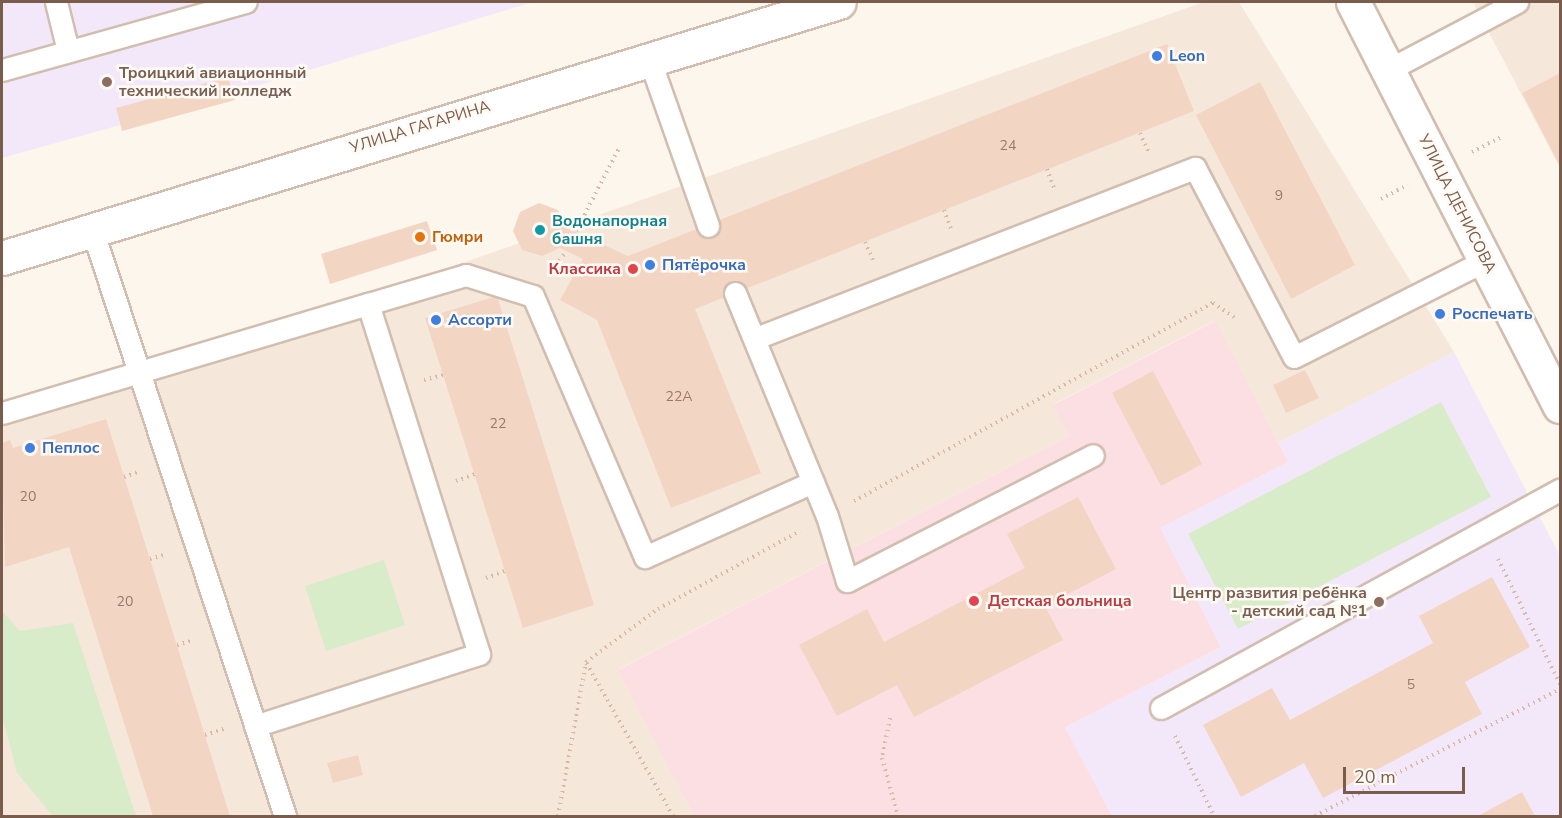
<!DOCTYPE html>
<meta charset="utf-8">
<style>
body{margin:0}
#map{position:relative;width:1562px;height:818px;overflow:hidden;background:#fdf6ec;font-family:"Nunito Sans",sans-serif}
div>[style]{position:absolute}
[style*='--x']{left:calc(var(--x)*1px);top:calc(var(--y)*1px);width:calc(var(--w)*1px);rotate:calc(var(--a)*1deg)}
.residential>*{inset:0;background:#f5e8da}
.education>*{inset:0;background:#f3e8fa}
.medical>*{inset:0;background:#fbdfe3}
.green>*{inset:0;background:#d8ecc9}
.building>*{inset:0;background:#f3d5c3}
.path>*{height:4px;margin-top:-2px;transform-origin:0;background:repeating-linear-gradient(90deg,#d9b8a5 0 1.5px,transparent 0 6px)}
.roads{filter:drop-shadow(2px 0 #d1beb0) drop-shadow(-2px 0 #d1beb0) drop-shadow(0 2px #d1beb0) drop-shadow(0 -2px #d1beb0)}
.lane>*{height:21px;margin:-10.5px;padding:0 10.5px;transform-origin:10.5px;border-radius:10.5px;background:#fff}
.secondary>*{height:33px;margin:-16.5px;padding:0 16.5px;transform-origin:16.5px;border-radius:16.5px;background:#fff}
.dots>*{width:16px;height:16px;translate:-50% -50%;box-sizing:border-box;border:3px solid #fffaf3;border-radius:50%}
span{translate:-50% -50%;white-space:nowrap;text-align:center;line-height:1.15;-webkit-text-stroke:5px #fffaf3;paint-order:stroke}
.number-label{font-size:14px;color:#987a6a}
.number-label span{-webkit-text-stroke-width:0}
.shop-label{font-size:16px;color:#366cbe;font-weight:700}
.left{translate:0 -50%;text-align:left}
.education-label{font-size:16px;color:#785e54;font-weight:700}
.right{translate:-100% -50%;text-align:right}
.street-label{font-size:16px;color:#7a5c4d}
.culture-label{font-size:16px;color:#0d838f;font-weight:700}
.food-label{font-size:16px;color:#c56008;font-weight:700}
.health-label{font-size:16px;color:#be3a42;font-weight:700}
.frame{position:absolute;inset:0;border:3px solid #7a5c4d;pointer-events:none}
.scale{position:absolute;left:1343px;top:767px;width:122px;height:27px;box-sizing:border-box;border:3px solid #7a5c4d;border-top:0;padding-left:8px;font-size:18px;line-height:21px;white-space:nowrap;color:#7a5c4d;-webkit-text-stroke:4px #fffaf3;paint-order:stroke}
</style>
<div id="map">
<div class="residential">
<div style="clip-path:polygon(1204px 2px,1239px 2px,1454px 352px,1278px 443px,1214px 321px,1054px 404px,1069px 436px,619px 669px,694px 816px,2px 816px,2px 425px)"></div>
<div style="clip-path:polygon(1473px 2px,1560px 2px,1560px 168px)"></div>
</div>
<div class="education">
<div style="clip-path:polygon(2px 2px,533px 2px,233px 93px,228px 77px,116px 108px,120px 125px,2px 158px)"></div>
<div style="clip-path:polygon(1454px 352px,1560px 556px,1560px 816px,1112px 816px,1065px 727px,1221px 647px,1159px 528px,1288px 462px,1278px 443px)"></div>
</div>
<div class="medical">
<div style="clip-path:polygon(1215px 321px,1288px 462px,1160px 528px,1221px 647px,1065px 727px,1112px 816px,694px 816px,618px 670px,1069px 436px,1053px 405px)"></div>
</div>
<div class="green">
<div style="clip-path:polygon(1441px 402px,1491px 497px,1238px 629px,1188px 534px)"></div>
<div style="clip-path:polygon(384px 560px,405px 625px,326px 651px,305px 586px)"></div>
<div style="clip-path:polygon(2px 611px,20px 631px,73px 623px,136px 816px,53px 816px,17px 773px,2px 716px)"></div>
</div>
<div class="building">
<div style="clip-path:polygon(1167px 44px,1194px 111px,695px 309px,761px 473px,671px 508px,597px 320px,560px 300px,583px 259px,560px 248px,542px 256px,522px 250px,513px 231px,520px 212px,539px 203px,558px 210px,567px 228px,628px 256px)"></div>
<div style="clip-path:polygon(1560px 73px,1560px 166px,1522px 93px)"></div>
<div style="clip-path:polygon(228px 77px,235px 100px,122px 131px,116px 108px)"></div>
<div style="clip-path:polygon(1260px 82px,1355px 265px,1291px 299px,1196px 115px)"></div>
<div style="clip-path:polygon(427px 221px,437px 250px,330px 284px,321px 254px)"></div>
<div style="clip-path:polygon(497px 296px,594px 605px,523px 628px,425px 318px)"></div>
<div style="clip-path:polygon(1305px 370px,1319px 398px,1286px 413px,1273px 385px)"></div>
<div style="clip-path:polygon(1153px 371px,1202px 464px,1161px 486px,1112px 393px)"></div>
<div style="clip-path:polygon(106px 419px,150px 559px,230px 816px,153px 816px,69px 547px,5px 567px,2px 443px,10px 440px,13px 448px)"></div>
<div style="clip-path:polygon(1078px 497px,1116px 569px,1045px 606px,1063px 640px,914px 717px,897px 685px,837px 716px,799px 645px,867px 609px,884px 642px,1025px 568px,1007px 534px)"></div>
<div style="clip-path:polygon(1492px 577px,1530px 647px,1465px 682px,1482px 714px,1323px 798px,1304px 763px,1241px 797px,1203px 725px,1272px 688px,1290px 720px,1433px 643px,1419px 616px)"></div>
<div style="clip-path:polygon(358px 755px,363px 775px,333px 783px,327px 763px)"></div>
<div style="clip-path:polygon(1522px 792px,1535px 816px,1478px 816px)"></div>
</div>
<div class="path">
<div style="--x:1140;--y:133;--w:20;--a:66"></div>
<div style="--x:1472;--y:152;--w:33;--a:-27"></div>
<div style="--x:1047;--y:169;--w:20;--a:70"></div>
<div style="--x:1381;--y:199;--w:30;--a:-28"></div>
<div style="--x:944;--y:210;--w:20;--a:70"></div>
<div style="--x:576;--y:231;--w:96;--a:-62.6"></div>
<div style="--x:865;--y:242;--w:20;--a:66"></div>
<div style="--x:552;--y:270;--w:23;--a:-52"></div>
<div style="--x:424;--y:380;--w:20;--a:-15"></div>
<div style="--x:124;--y:477;--w:15;--a:-20"></div>
<div style="--x:456;--y:481;--w:20;--a:-20"></div>
<div style="--x:854;--y:501;--w:410;--a:-28.9"></div>
<div style="--x:1213;--y:303;--w:29;--a:34"></div>
<div style="--x:150;--y:559;--w:17;--a:-17"></div>
<div style="--x:1498;--y:559;--w:140;--a:63.6"></div>
<div style="--x:486;--y:578;--w:20;--a:-20"></div>
<div style="--x:177;--y:645;--w:17;--a:-17"></div>
<div style="--x:890;--y:718;--w:41;--a:101.3"></div>
<div style="--x:882;--y:758;--w:60;--a:74.6"></div>
<div style="--x:205;--y:735;--w:20;--a:-18"></div>
<div style="--x:1175;--y:736;--w:89;--a:64"></div>
<div style="--x:558;--y:816;--w:157;--a:-79.7"></div>
<div style="--x:673;--y:816;--w:177;--a:-119.5"></div>
<div style="--x:586;--y:662;--w:89;--a:-36.4"></div>
<div style="--x:658;--y:609;--w:162;--a:-28.8"></div>
<div style="--x:1315;--y:816;--w:276;--a:-27.4"></div>
</div>
<div class="roads">
<div class="lane">
<div style="--x:56;--y:2;--w:50;--a:76.2"></div>
<div style="--x:649;--y:58;--w:178;--a:70.6"></div>
<div style="--x:2;--y:70;--w:253;--a:-15.6"></div>
<div style="--x:1388;--y:70;--w:146;--a:-27.8"></div>
<div style="--x:92;--y:229;--w:618;--a:71.8"></div>
<div style="--x:735;--y:293;--w:241;--a:67.6"></div>
<div style="--x:827;--y:516;--w:68;--a:72.9"></div>
<div style="--x:847;--y:581;--w:276;--a:-27.1"></div>
<div style="--x:368;--y:304;--w:102;--a:-16.5"></div>
<div style="--x:466;--y:275;--w:70;--a:17.4"></div>
<div style="--x:533;--y:296;--w:284;--a:66.8"></div>
<div style="--x:645;--y:557;--w:184;--a:-24.1"></div>
<div style="--x:756;--y:338;--w:471;--a:-21.2"></div>
<div style="--x:1195;--y:168;--w:213;--a:62.4"></div>
<div style="--x:1294;--y:357;--w:215;--a:-26.8"></div>
<div style="--x:2;--y:413;--w:382;--a:-16.6"></div>
<div style="--x:368;--y:304;--w:367;--a:72.4"></div>
<div style="--x:479;--y:654;--w:235;--a:162.2"></div>
<div style="--x:1161;--y:708;--w:455;--a:-28.7"></div>
</div>
<div class="secondary">
<div style="--x:1353;--y:2;--w:454;--a:62.9"></div>
<div style="--x:2;--y:258;--w:875;--a:-17.01"></div>
</div>
</div>
<div class="dots">
<div style="left:1157px;top:56px;background:#3f7fe0"></div>
<div style="left:107px;top:82px;background:#8d6e63"></div>
<div style="left:540px;top:230px;background:#0f9aa8"></div>
<div style="left:420px;top:237px;background:#e8710a"></div>
<div style="left:650px;top:265px;background:#3f7fe0"></div>
<div style="left:633px;top:269px;background:#e0444e"></div>
<div style="left:1440px;top:314px;background:#3f7fe0"></div>
<div style="left:436px;top:320px;background:#3f7fe0"></div>
<div style="left:30px;top:448px;background:#3f7fe0"></div>
<div style="left:974px;top:601px;background:#e0444e"></div>
<div style="left:1379px;top:602px;background:#8d6e63"></div>
</div>
<div class="number-label">
<span style="left:1008px;top:146px">24</span>
<span style="left:1279px;top:196px">9</span>
<span style="left:679px;top:397px">22А</span>
<span style="left:498px;top:424px">22</span>
<span style="left:28px;top:497px">20</span>
<span style="left:125px;top:602px">20</span>
<span style="left:1411px;top:685px">5</span>
</div>
<div class="shop-label">
<span class="left" style="left:1169px;top:56px">Leon</span>
<span class="left" style="left:662px;top:265px">Пятёрочка</span>
<span class="left" style="left:1452px;top:314px">Роспечать</span>
<span class="left" style="left:448px;top:320px">Ассорти</span>
<span class="left" style="left:42px;top:448px">Пеплос</span>
</div>
<div class="education-label">
<span class="left" style="left:119px;top:82px">Троицкий авиационный<br>технический колледж</span>
<span class="right" style="left:1367px;top:602px">Центр развития ребёнка<br>- детский сад №1</span>
</div>
<div class="street-label">
<span style="left:420px;top:127px;rotate:-17deg">УЛИЦА ГАГАРИНА</span>
<span style="left:1457px;top:204px;rotate:63deg">УЛИЦА ДЕНИСОВА</span>
</div>
<div class="culture-label">
<span class="left" style="left:552px;top:230px">Водонапорная<br>башня</span>
</div>
<div class="food-label">
<span class="left" style="left:432px;top:237px">Гюмри</span>
</div>
<div class="health-label">
<span class="right" style="left:621px;top:269px">Классика</span>
<span class="left" style="left:988px;top:601px">Детская больница</span>
</div>
<div class="frame"></div>
<div class="scale">20 m</div>
</div>
